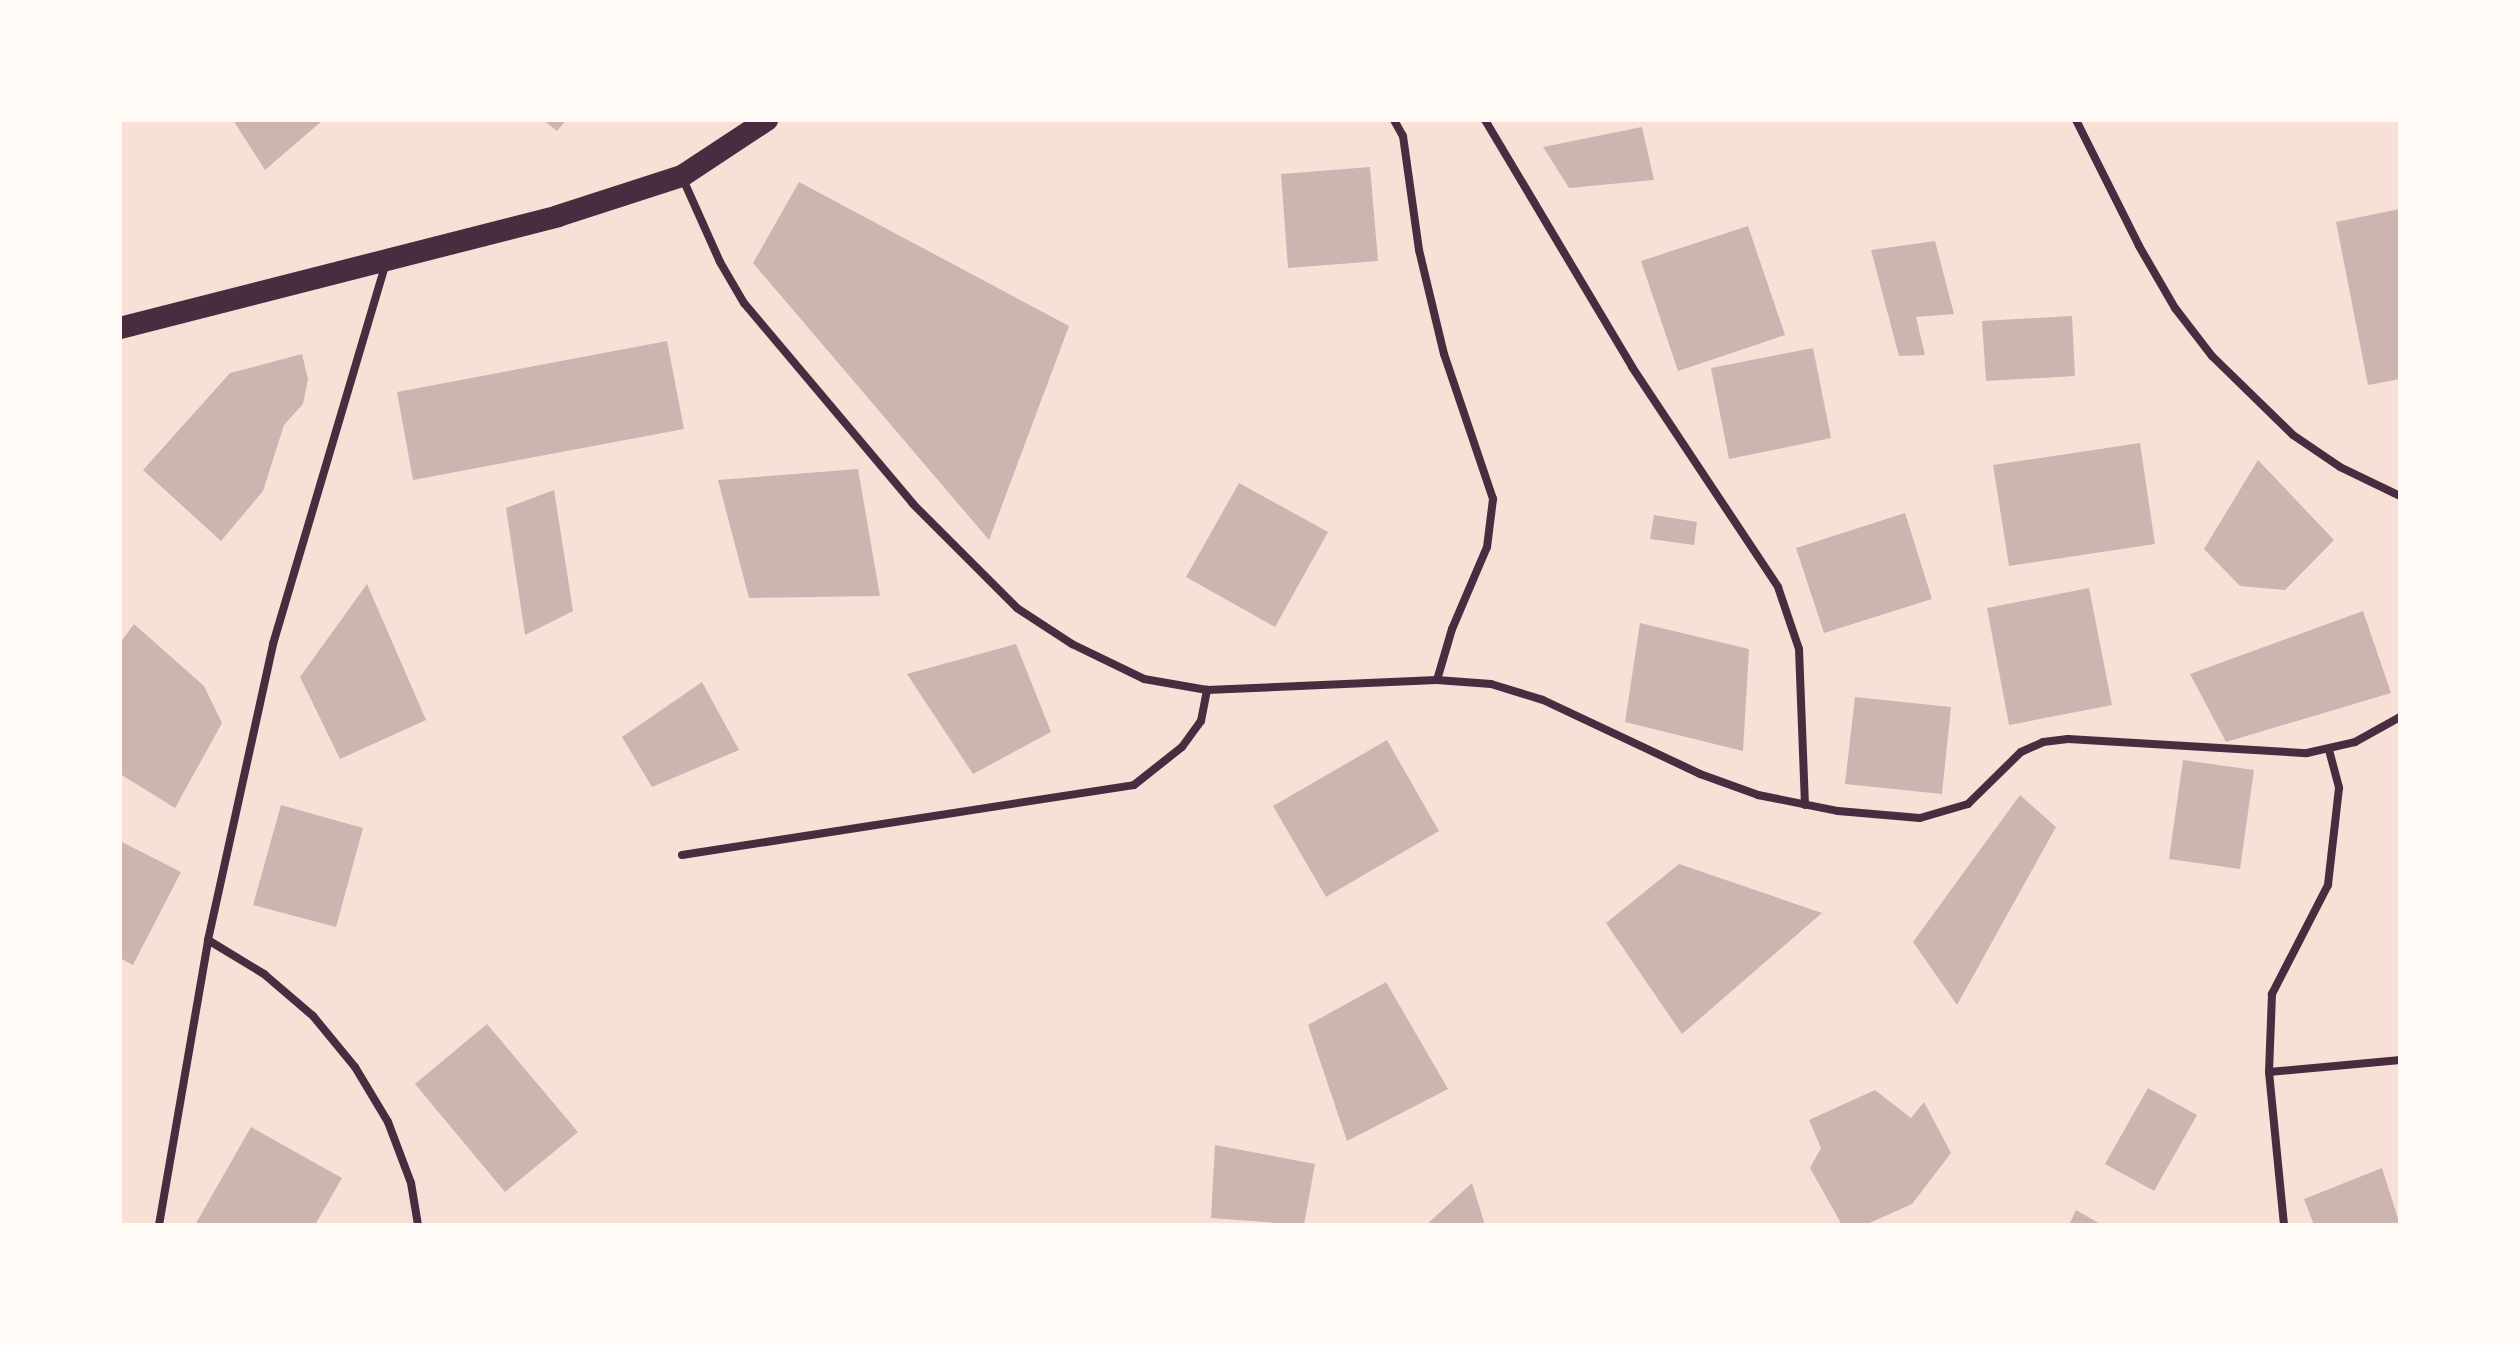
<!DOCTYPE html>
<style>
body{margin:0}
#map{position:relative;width:2520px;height:1345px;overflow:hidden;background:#f7e1d7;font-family:Helvetica,sans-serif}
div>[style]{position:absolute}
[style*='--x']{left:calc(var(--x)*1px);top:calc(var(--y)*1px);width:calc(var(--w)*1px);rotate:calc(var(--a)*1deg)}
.building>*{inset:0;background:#ccb4b1}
.minor>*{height:8px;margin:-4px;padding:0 4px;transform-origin:4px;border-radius:4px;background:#4a2c40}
.trunk>*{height:22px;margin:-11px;padding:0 11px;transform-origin:11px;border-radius:11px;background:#4a2c40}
span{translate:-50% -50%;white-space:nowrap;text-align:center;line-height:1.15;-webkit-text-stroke:7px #fffaf5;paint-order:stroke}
.frame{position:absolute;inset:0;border:122px solid #fffaf5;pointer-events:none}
</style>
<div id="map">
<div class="building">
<div style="clip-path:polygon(233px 120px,323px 120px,265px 170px)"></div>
<div style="clip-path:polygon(543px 120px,566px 120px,557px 131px)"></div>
<div style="clip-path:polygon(1642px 127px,1654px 180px,1569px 188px,1543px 147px)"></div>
<div style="clip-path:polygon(1370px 167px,1378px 261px,1288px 268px,1281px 174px)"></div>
<div style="clip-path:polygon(799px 182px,1069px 326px,989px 540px,753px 263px)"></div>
<div style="clip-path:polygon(2400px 209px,2400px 379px,2368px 385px,2336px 222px)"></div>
<div style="clip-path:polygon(1748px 226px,1785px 335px,1678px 371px,1641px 261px)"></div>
<div style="clip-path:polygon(1935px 241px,1954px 314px,1916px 317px,1925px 355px,1899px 356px,1871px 250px)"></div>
<div style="clip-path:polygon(2072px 316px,2075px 376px,1986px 381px,1982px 321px)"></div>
<div style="clip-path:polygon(667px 341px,684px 429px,413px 480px,397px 392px)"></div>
<div style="clip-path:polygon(1813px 348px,1831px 438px,1729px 459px,1711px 368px)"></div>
<div style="clip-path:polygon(302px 354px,308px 379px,303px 404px,284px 425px,263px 491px,221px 541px,143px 470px,230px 373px)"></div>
<div style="clip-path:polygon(2140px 443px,2155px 544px,2009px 566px,1993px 465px)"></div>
<div style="clip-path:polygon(2258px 460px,2334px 540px,2285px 590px,2240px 586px,2204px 549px)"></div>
<div style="clip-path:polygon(858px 469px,880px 596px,749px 598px,718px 480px)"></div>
<div style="clip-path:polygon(1239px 483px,1328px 532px,1275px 627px,1186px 577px)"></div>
<div style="clip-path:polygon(554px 490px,573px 611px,525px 635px,506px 508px)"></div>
<div style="clip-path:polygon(1905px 513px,1932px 599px,1824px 633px,1796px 548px)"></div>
<div style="clip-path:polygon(1654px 515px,1697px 522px,1694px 545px,1650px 539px)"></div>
<div style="clip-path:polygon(367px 584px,426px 720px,340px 759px,300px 677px)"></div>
<div style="clip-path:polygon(2089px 588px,2112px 705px,2009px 725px,1987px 608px)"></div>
<div style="clip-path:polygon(2363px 611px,2391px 693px,2226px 742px,2190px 674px)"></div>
<div style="clip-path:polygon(1640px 623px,1749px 649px,1743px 751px,1625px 722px)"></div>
<div style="clip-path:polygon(134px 624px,204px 686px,222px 723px,175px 808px,120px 774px,120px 643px)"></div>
<div style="clip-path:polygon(1016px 644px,1051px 732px,973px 774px,907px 674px)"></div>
<div style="clip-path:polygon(702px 682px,739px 750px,652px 787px,622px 737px)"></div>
<div style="clip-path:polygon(1855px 697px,1951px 707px,1942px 794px,1845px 784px)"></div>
<div style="clip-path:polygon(1387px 740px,1439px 831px,1326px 897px,1273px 806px)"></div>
<div style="clip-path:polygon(2183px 760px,2254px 770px,2240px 869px,2169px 859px)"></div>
<div style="clip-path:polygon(2020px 795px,2056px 827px,1957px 1005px,1913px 942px)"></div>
<div style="clip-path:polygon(281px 805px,363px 828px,336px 927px,253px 905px)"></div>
<div style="clip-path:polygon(120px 841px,181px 872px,133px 965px,120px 958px)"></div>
<div style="clip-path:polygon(1679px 864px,1822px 913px,1682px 1034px,1606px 923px)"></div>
<div style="clip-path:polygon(1386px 982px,1448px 1089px,1347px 1141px,1308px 1025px)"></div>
<div style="clip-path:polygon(487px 1024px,578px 1132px,505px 1192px,415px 1084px)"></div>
<div style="clip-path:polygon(2148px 1088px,2197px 1115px,2154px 1191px,2105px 1164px)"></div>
<div style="clip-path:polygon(1875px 1090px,1911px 1118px,1924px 1102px,1951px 1153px,1912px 1204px,1865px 1225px,1842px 1225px,1810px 1168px,1821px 1148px,1809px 1120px)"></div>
<div style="clip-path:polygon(251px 1127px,342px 1178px,315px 1225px,195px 1225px)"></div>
<div style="clip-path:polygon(1215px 1145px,1315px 1164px,1304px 1225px,1211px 1218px)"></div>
<div style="clip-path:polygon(2382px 1168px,2400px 1225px,2314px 1225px,2304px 1199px)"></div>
<div style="clip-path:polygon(1472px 1183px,1485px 1225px,1426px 1225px)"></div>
<div style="clip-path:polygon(2076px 1210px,2102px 1225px,2069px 1225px)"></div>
</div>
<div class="minor">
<div style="--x:1394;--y:120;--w:18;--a:61"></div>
<div style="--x:1403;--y:136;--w:115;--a:82"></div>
<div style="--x:1419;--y:250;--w:107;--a:76.5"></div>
<div style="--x:1444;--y:354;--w:153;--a:71.3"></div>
<div style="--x:1493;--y:499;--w:48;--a:97.1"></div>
<div style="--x:1487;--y:547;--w:89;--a:113.1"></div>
<div style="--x:1452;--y:629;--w:53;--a:106.4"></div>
<div style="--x:1485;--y:120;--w:287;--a:59.2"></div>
<div style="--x:1632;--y:367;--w:264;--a:56.4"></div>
<div style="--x:1778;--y:587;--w:65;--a:71.3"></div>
<div style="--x:1799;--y:649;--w:156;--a:87.8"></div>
<div style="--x:2076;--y:120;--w:141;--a:63.4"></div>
<div style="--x:2139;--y:246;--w:72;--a:59.9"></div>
<div style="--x:2175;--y:308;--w:61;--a:52.4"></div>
<div style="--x:2212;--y:356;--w:113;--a:44.3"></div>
<div style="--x:2293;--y:435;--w:57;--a:34.2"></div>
<div style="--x:2340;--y:467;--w:67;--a:25.8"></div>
<div style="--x:682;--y:177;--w:93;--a:65.9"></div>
<div style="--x:720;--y:262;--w:48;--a:59.7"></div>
<div style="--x:744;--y:303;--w:263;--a:49.9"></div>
<div style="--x:913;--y:504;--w:147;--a:45"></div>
<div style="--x:1017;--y:608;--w:66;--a:33.2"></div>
<div style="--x:1072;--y:644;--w:80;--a:25.9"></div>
<div style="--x:1144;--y:679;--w:64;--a:9.9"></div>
<div style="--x:1207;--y:690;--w:230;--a:-2.5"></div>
<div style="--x:1437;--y:680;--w:54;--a:4.2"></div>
<div style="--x:1491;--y:684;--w:54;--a:17.1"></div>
<div style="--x:1543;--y:700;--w:174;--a:25.2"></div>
<div style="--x:1700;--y:774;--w:62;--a:19.9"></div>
<div style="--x:1758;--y:795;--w:82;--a:11.3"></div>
<div style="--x:1838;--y:811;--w:82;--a:4.9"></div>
<div style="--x:1920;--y:818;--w:50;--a:-16.3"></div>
<div style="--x:1968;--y:804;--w:74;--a:-44.5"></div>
<div style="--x:2021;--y:752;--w:24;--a:-24"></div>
<div style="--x:2043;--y:742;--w:25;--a:-7"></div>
<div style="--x:2068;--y:739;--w:239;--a:3.4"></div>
<div style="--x:2307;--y:753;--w:49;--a:-12.9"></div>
<div style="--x:2355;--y:742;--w:51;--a:-29.1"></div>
<div style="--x:2329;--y:750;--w:39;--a:75"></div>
<div style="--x:2339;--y:788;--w:98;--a:96.5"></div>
<div style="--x:2328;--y:885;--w:123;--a:117.2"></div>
<div style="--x:2272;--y:994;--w:78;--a:92.2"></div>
<div style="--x:2269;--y:1072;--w:132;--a:-5.2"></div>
<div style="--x:682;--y:855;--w:457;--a:-8.8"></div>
<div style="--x:1134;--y:785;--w:61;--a:-38.4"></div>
<div style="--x:1182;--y:747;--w:32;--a:-54"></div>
<div style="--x:1201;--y:721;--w:32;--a:-79"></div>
<div style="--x:208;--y:940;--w:66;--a:31.3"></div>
<div style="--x:264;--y:974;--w:65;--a:40.6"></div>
<div style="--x:313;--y:1016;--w:66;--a:50.5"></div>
<div style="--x:355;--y:1067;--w:64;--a:59"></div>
<div style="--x:388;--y:1122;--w:65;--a:69.3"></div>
<div style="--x:411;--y:1183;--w:43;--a:80.5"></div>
<div style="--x:2269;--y:1072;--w:154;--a:84.4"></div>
<div style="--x:159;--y:1225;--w:289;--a:-80.2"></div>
<div style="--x:208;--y:940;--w:303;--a:-77.6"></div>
<div style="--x:273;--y:644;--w:398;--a:-73.5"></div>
</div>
<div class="trunk">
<div style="--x:120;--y:328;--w:452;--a:-14.3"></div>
<div style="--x:558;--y:216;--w:130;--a:-17.9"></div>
<div style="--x:682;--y:176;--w:102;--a:-33.4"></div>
</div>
<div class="frame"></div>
</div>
